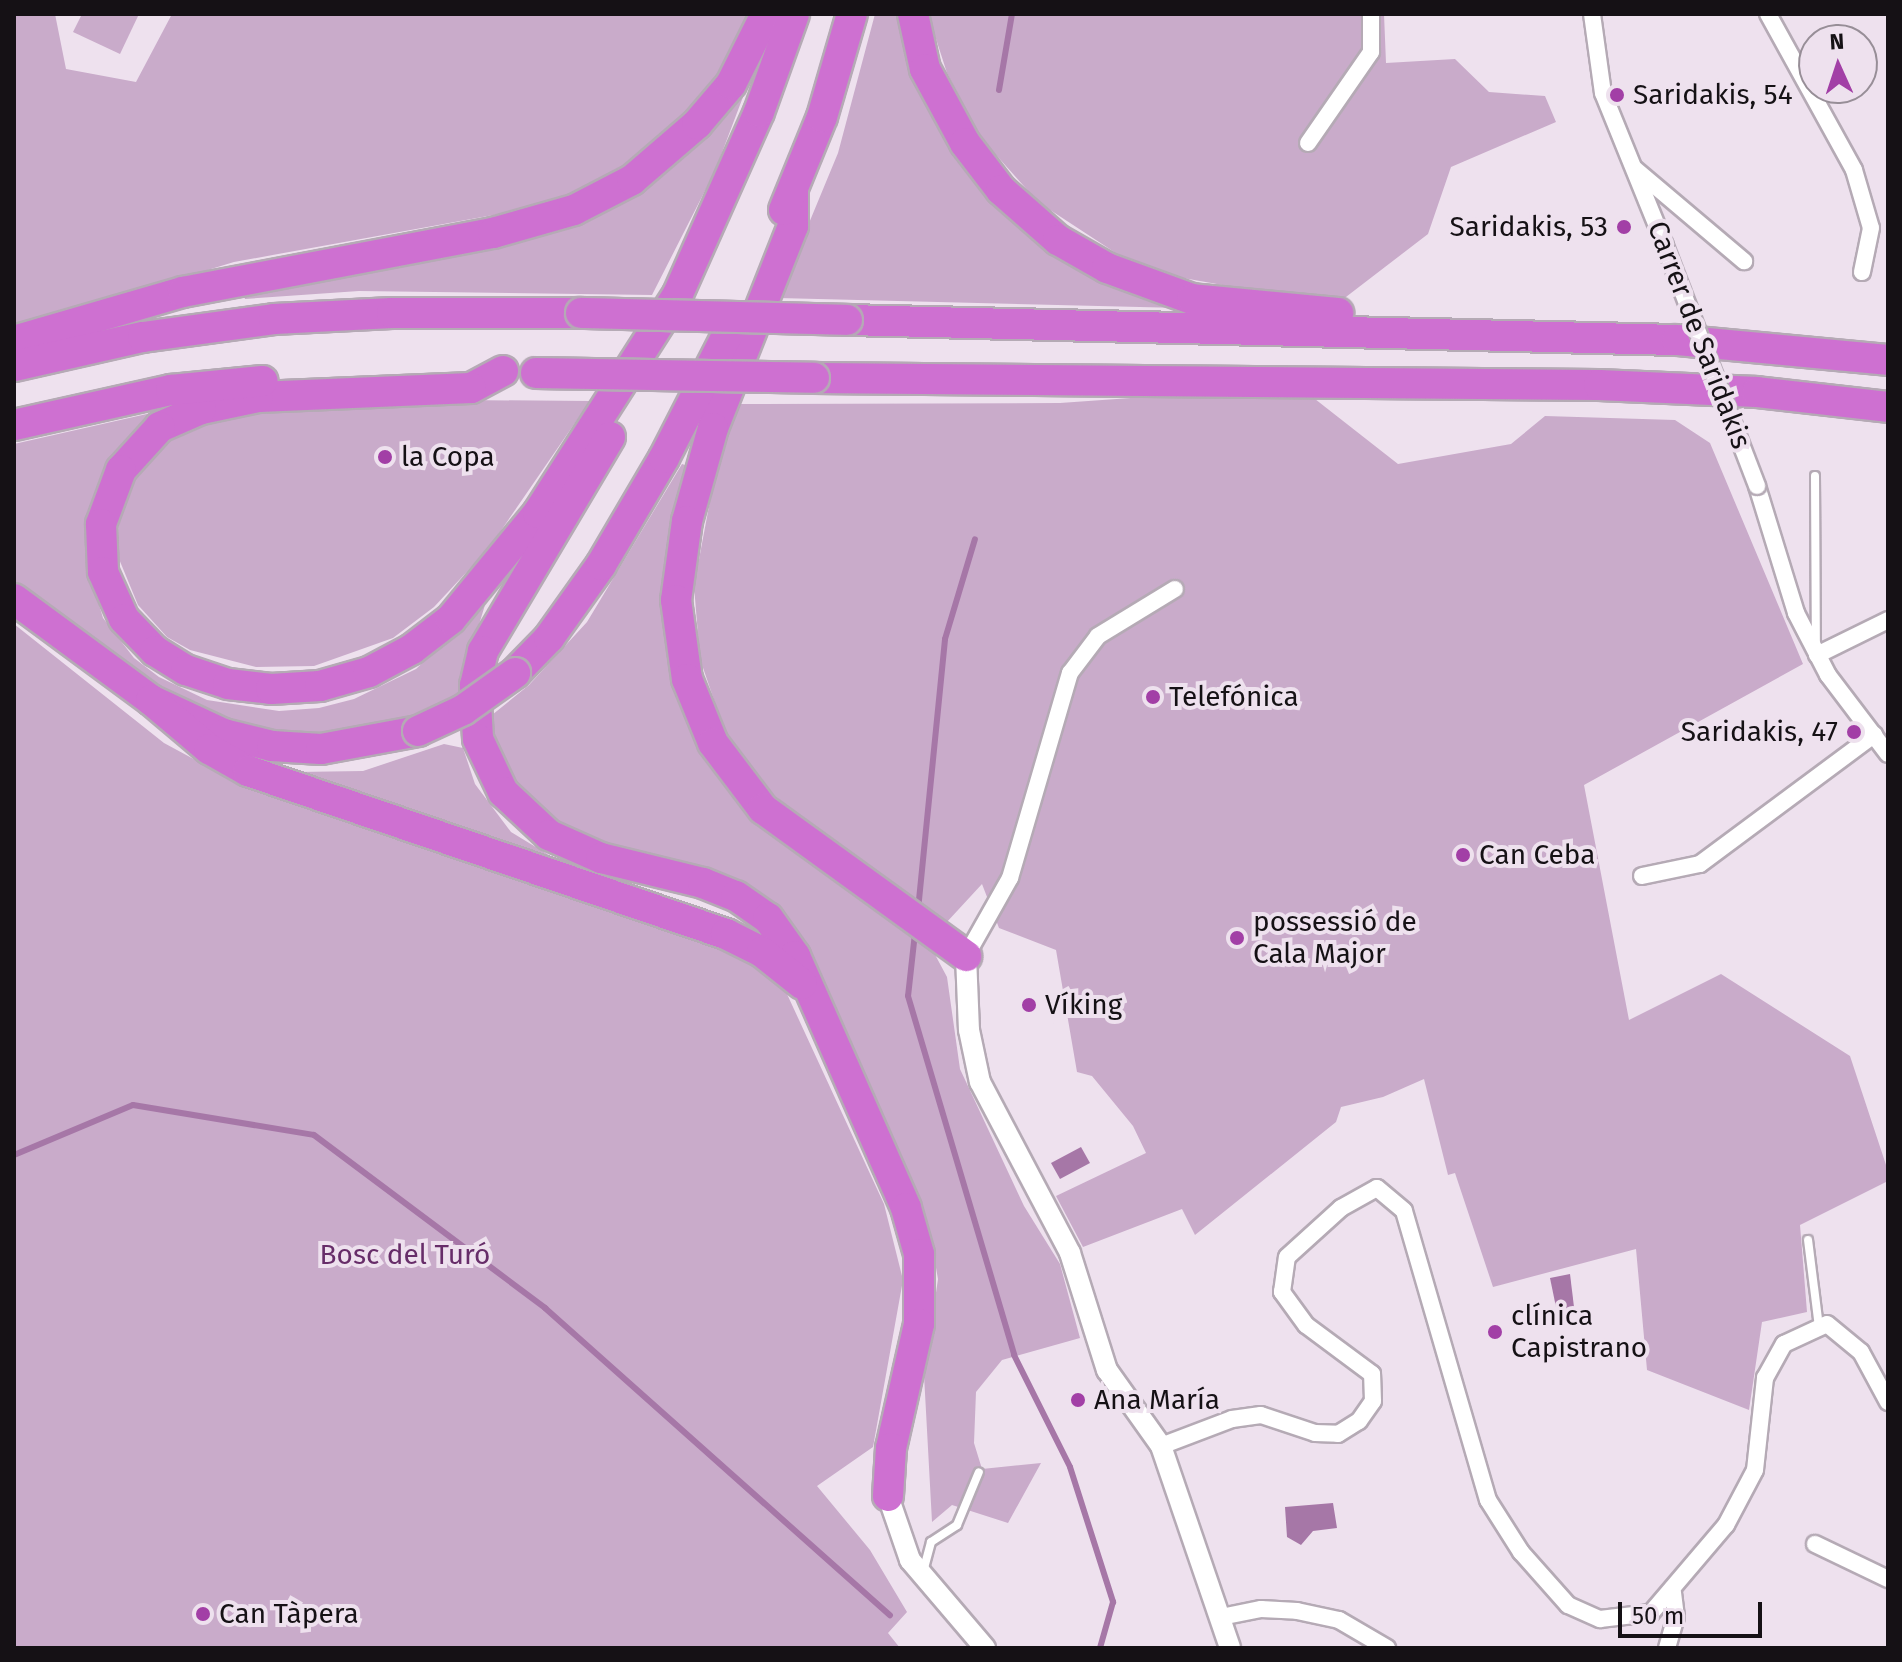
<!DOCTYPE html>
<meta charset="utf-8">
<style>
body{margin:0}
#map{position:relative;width:1902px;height:1662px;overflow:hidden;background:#eee1ee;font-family:"Fira Sans",sans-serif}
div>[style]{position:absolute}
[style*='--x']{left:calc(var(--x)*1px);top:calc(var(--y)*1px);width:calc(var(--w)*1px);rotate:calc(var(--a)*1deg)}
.green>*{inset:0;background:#c9abca}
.water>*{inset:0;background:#a677a7}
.stream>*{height:6px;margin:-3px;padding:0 3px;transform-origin:3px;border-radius:3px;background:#a677a7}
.roads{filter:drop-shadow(2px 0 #b5aab5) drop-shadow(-2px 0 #b5aab5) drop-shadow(0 2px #b5aab5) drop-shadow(0 -2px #b5aab5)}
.service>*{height:8px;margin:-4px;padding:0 4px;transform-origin:4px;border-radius:4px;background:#fff}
.minor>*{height:16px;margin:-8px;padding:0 8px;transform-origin:8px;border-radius:8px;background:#fff}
.tertiary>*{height:20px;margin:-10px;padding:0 10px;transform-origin:10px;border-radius:10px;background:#fff}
.motorway>*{height:30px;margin:-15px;padding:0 15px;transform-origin:15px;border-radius:15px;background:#ce70d1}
.bridges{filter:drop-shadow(2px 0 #b5aab5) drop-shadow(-2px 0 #b5aab5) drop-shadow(0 2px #b5aab5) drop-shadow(0 -2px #b5aab5)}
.minor-bridge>*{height:16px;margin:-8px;padding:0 8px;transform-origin:8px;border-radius:8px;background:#fff}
.motorway-bridge>*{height:30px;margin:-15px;padding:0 15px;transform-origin:15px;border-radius:15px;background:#ce70d1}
.dots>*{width:22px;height:22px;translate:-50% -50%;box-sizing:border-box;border:4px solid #eee1ee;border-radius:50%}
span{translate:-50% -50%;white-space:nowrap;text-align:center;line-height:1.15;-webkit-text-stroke:8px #eee1ee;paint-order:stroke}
.poi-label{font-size:28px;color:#151115}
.left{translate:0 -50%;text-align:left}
.right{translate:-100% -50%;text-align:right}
.street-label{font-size:28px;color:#151115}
.park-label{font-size:28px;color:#672d69}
.frame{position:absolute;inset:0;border:16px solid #151115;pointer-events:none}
.north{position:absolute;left:1798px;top:24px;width:80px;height:80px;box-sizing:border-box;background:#eee1ee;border:2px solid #978e97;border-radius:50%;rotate:357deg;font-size:22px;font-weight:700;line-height:32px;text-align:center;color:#151115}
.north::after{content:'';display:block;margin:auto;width:28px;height:36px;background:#a23fa6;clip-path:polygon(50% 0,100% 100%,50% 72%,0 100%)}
.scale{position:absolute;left:1618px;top:1602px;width:144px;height:36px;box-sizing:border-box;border:4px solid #151115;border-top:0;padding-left:10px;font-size:24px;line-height:28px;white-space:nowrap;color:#151115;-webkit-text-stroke:6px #eee1ee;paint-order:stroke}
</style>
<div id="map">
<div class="green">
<div style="clip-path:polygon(14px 14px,55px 14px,66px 69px,136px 82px,172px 14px,750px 14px,731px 56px,700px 100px,636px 160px,591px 186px,532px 208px,234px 262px,14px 329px)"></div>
<div style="clip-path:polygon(82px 14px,139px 14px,120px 54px,73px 32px)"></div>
<div style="clip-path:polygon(875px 14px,901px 14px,968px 171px,1181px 308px,778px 298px,838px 153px)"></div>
<div style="clip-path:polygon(928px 14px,1384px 14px,1386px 63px,1455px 59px,1489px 92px,1545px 96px,1556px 122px,1451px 167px,1428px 234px,1342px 300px,1290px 297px,1183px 278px,1125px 259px,1038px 202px,981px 138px,947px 73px)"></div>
<div style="clip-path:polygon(746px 89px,715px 171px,652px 295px,359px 291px,245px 299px,243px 293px,653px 180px,685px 155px)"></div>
<div style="clip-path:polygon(1159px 396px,1315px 399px,1398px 464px,1511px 444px,1545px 416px,1675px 420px,1710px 443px,1803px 664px,1584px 785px,1629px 1020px,1721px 974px,1850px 1056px,1888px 1171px,1888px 1181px,1800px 1225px,1807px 1312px,1762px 1322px,1749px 1410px,1647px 1370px,1636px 1249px,1493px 1287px,1455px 1173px,1448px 1175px,1424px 1079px,1383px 1097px,1341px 1107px,1336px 1122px,1195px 1235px,1182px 1209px,1083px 1247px,1056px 1196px,1146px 1153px,1133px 1126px,1092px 1076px,1077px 1072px,1056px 950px,999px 928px,982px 884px,946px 923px,790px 809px,765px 787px,724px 729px,700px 659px,694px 586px,716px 469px,737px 404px,1060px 403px)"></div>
<div style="clip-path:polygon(460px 400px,590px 401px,489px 548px,434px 607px,393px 638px,314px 666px,256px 667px,190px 650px,167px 637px,138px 605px,119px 559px,118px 515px,138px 470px,183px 429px,249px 411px)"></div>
<div style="clip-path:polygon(160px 411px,147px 425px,94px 588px,103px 618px,134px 658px,159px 677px,207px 700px,279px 711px,319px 708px,354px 699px,416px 669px,485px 605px,457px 696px,406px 719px,341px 733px,308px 734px,244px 725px,213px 716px,144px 678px,14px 581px,14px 444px)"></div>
<div style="clip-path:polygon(682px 464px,691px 467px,676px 519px,693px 730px,932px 949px,947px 977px,960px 1069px,1024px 1206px,1060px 1264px,1080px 1338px,1002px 1360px,976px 1392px,974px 1443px,982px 1469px,1041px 1463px,1008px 1523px,952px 1505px,932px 1522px,924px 1375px,938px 1279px,930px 1234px,807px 948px,558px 826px,503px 771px,487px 719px,529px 685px,587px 622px)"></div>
<div style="clip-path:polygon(14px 624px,164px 743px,214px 770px,724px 949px,761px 969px,787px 994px,884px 1204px,903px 1280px,873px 1447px,817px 1486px,870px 1550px,907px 1612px,888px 1633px,900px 1648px,14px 1648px)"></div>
<div style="clip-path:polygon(444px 744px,463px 748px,475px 784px,511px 832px,567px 866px,297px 772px,363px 771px)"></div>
</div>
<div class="water">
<div style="clip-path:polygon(1081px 1147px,1090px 1163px,1060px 1179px,1051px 1163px)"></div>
<div style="clip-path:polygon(1570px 1274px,1574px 1307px,1557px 1312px,1550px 1278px)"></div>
<div style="clip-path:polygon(1333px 1503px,1337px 1528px,1313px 1531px,1301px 1545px,1287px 1537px,1285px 1507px)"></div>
</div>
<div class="stream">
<div style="--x:999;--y:90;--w:77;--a:-80.3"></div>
<div style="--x:918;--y:910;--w:272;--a:-84.3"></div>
<div style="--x:945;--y:639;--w:104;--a:-73.3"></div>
<div style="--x:915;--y:933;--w:63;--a:96.3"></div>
<div style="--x:908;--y:996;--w:374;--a:73.5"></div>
<div style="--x:1014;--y:1355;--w:125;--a:63.4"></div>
<div style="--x:1070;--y:1467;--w:142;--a:72.3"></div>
<div style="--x:1113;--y:1602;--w:48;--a:105.8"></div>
<div style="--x:14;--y:1155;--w:129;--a:-22.8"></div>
<div style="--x:133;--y:1105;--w:183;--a:9.4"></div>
<div style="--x:314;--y:1135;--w:289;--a:36.8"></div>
<div style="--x:545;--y:1308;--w:462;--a:41.7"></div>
</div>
<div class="roads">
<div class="service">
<div style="--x:1815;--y:476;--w:168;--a:89.7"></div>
<div style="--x:1808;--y:1240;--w:88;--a:82.8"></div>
<div style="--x:923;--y:1572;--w:31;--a:-75"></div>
<div style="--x:931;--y:1542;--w:31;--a:-33"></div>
<div style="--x:957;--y:1525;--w:57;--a:-67.5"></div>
</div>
<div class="minor">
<div style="--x:1592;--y:14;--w:80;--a:82.1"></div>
<div style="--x:1603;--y:93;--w:165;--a:67.9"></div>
<div style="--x:1768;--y:14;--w:178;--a:61.1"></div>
<div style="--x:1854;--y:170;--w:60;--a:73.7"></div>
<div style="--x:1871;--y:228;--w:45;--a:101.6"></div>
<div style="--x:1308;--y:143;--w:111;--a:-55.3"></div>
<div style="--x:1371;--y:52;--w:38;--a:-90"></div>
<div style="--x:1635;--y:169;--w:143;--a:40.2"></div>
<div style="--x:1757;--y:486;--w:133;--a:72.9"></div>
<div style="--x:1796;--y:613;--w:70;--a:62.7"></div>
<div style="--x:1828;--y:675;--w:99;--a:52.8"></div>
<div style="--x:1817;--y:655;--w:79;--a:-26.2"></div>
<div style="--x:1642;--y:876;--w:59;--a:-11.7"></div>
<div style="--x:1700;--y:864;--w:217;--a:-36.6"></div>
<div style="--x:966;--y:956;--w:90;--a:-60.6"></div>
<div style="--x:1010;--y:878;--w:214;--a:-73.7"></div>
<div style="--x:1070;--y:673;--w:46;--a:-52.9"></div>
<div style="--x:1098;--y:636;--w:90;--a:-31.4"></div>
<div style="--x:1161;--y:1446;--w:76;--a:-20.8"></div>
<div style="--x:1232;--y:1419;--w:29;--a:-8"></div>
<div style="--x:1261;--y:1415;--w:57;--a:18.4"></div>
<div style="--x:1315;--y:1433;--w:23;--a:2"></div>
<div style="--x:1338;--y:1434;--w:25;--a:-32"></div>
<div style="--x:1359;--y:1421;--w:24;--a:-55"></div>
<div style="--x:1373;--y:1401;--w:27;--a:-92"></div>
<div style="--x:1372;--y:1374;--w:82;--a:-143.4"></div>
<div style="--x:1306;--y:1325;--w:41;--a:-126"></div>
<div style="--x:1282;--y:1292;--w:35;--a:-82"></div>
<div style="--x:1287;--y:1257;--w:73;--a:-42.2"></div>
<div style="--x:1341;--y:1208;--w:41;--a:-29.1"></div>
<div style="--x:1377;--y:1188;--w:35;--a:40"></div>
<div style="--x:1404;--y:1211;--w:301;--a:73.8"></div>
<div style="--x:1488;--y:1500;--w:62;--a:57.6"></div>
<div style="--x:1521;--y:1552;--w:71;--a:48.4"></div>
<div style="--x:1568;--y:1605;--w:35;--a:24"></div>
<div style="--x:1600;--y:1619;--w:51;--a:-6.7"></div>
<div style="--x:1651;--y:1613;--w:116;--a:-49.6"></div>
<div style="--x:1726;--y:1525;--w:62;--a:-62.2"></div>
<div style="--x:1755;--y:1470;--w:93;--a:-83.8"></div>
<div style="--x:1765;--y:1378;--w:39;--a:-61"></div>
<div style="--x:1784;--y:1344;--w:47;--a:-24.9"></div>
<div style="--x:1827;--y:1324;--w:44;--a:39.5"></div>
<div style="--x:1861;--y:1352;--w:57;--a:61.6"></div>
<div style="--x:1815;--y:1544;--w:81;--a:25.6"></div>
<div style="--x:1221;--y:1617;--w:41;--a:-11.3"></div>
<div style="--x:1261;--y:1609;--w:36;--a:3"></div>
<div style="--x:1297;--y:1611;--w:43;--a:12.1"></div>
<div style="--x:1339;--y:1620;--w:56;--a:30.3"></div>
<div style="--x:1667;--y:1648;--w:32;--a:-74"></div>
<div style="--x:1676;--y:1617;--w:25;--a:-97"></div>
</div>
<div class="tertiary">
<div style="--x:966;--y:956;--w:74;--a:87.7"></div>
<div style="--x:969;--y:1030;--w:53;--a:78.1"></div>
<div style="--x:980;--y:1082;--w:193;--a:62.2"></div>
<div style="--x:1070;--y:1253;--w:123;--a:72.5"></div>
<div style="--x:1107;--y:1370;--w:93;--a:54.6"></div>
<div style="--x:1161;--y:1446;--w:213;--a:71.1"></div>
<div style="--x:888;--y:1496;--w:68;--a:71"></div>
<div style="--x:910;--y:1560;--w:116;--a:49.6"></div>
</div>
<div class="motorway">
<div style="--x:913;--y:14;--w:56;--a:77.7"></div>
<div style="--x:925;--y:69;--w:84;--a:61.6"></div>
<div style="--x:965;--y:143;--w:59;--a:52.5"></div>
<div style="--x:1001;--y:190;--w:76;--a:41.3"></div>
<div style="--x:1058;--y:240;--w:56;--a:29.7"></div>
<div style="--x:1107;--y:268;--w:90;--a:20"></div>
<div style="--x:1192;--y:299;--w:147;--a:5.5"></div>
<div style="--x:793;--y:191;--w:35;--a:90"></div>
<div style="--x:793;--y:226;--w:217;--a:111.6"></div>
<div style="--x:713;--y:428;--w:97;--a:105.6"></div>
<div style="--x:687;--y:521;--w:80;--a:97.9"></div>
<div style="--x:676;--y:600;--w:80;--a:82.1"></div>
<div style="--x:687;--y:679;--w:69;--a:67.9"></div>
<div style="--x:713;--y:743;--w:83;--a:52.9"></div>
<div style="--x:763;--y:809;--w:251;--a:35.9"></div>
<div style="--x:784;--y:210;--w:100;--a:-67.8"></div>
<div style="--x:822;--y:117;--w:107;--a:-73.8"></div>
<div style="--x:847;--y:320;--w:830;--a:1.38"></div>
<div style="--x:1677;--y:340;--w:212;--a:5.4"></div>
<div style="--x:14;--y:341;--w:176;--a:-16.2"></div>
<div style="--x:183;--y:292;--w:316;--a:-10.8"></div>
<div style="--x:493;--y:233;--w:84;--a:-15.9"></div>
<div style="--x:574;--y:210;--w:65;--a:-27.3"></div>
<div style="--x:632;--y:180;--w:86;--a:-40.7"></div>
<div style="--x:697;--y:124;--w:52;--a:-49.6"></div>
<div style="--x:731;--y:84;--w:78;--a:-63.4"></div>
<div style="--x:14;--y:366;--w:132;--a:-12.7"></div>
<div style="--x:143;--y:337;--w:132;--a:-7.8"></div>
<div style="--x:274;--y:319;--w:118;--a:-2.9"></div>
<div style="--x:392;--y:313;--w:189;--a:0"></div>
<div style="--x:503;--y:371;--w:36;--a:152"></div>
<div style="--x:471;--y:388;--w:213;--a:177.6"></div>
<div style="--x:258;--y:397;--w:58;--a:168.1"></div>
<div style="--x:201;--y:409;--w:45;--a:156.3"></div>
<div style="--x:160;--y:427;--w:58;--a:132.2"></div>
<div style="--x:121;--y:470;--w:58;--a:110.3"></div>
<div style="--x:101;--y:524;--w:48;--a:87.6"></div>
<div style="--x:103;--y:572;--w:51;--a:65.9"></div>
<div style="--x:124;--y:619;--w:45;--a:45.9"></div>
<div style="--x:155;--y:651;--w:36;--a:32"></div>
<div style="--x:186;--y:670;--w:44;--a:18.4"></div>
<div style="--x:228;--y:684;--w:43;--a:6.6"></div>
<div style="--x:271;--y:689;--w:49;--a:-3.5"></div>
<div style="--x:320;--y:686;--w:51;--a:-15.9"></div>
<div style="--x:369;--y:672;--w:49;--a:-28.1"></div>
<div style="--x:412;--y:649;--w:49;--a:-37.6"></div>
<div style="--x:451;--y:619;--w:137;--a:-50.6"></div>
<div style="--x:538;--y:513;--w:260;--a:-57.4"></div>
<div style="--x:678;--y:294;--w:199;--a:-66"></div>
<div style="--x:759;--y:112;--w:104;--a:-70.3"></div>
<div style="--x:814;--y:378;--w:785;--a:0.51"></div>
<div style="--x:1599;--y:385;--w:158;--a:2.5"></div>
<div style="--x:1757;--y:392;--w:132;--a:6.5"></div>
<div style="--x:14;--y:425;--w:161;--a:-12.6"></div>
<div style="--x:171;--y:390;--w:92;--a:-5.6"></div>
<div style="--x:610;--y:437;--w:249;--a:120.7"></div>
<div style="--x:483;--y:651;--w:35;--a:103"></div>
<div style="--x:475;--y:685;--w:54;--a:86.8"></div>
<div style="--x:478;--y:739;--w:59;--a:64.7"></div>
<div style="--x:503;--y:792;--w:63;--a:43.1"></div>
<div style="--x:549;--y:835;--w:57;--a:23.9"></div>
<div style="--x:601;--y:858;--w:105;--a:13.8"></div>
<div style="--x:703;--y:883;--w:35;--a:22"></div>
<div style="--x:736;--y:896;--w:39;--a:35"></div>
<div style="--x:768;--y:918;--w:47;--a:54.6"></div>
<div style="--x:795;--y:956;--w:275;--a:66.2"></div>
<div style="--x:906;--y:1208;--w:48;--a:74.2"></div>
<div style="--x:919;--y:1254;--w:70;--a:90"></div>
<div style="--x:919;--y:1324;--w:127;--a:102.7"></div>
<div style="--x:891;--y:1448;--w:48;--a:93.6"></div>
<div style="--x:14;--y:599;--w:170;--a:36.4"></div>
<div style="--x:151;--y:700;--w:81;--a:25"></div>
<div style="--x:224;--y:734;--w:49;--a:14"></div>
<div style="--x:272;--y:746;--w:49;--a:3.5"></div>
<div style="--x:321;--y:749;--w:99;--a:-10.5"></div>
<div style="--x:515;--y:673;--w:49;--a:-45.8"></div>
<div style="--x:549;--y:638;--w:90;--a:-54.5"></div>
<div style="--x:601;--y:565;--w:124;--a:-59.5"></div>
<div style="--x:664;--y:458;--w:155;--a:-62.8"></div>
<div style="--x:151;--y:700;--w:76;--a:40.2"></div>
<div style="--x:209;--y:749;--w:45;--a:29.4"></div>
<div style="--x:248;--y:771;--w:505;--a:18.83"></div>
<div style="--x:726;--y:934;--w:40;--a:26.6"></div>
<div style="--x:762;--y:952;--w:51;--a:38.7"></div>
</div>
</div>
<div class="bridges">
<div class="minor-bridge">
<div style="--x:1665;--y:246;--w:257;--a:69"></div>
</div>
<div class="motorway-bridge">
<div style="--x:581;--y:313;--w:266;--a:1.5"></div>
<div style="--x:536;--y:373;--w:278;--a:1"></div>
<div style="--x:418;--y:731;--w:50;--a:-25"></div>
<div style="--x:463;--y:710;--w:64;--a:-35.4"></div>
</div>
</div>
<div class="dots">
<div style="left:1617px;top:95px;background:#a23fa6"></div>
<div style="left:1624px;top:227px;background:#a23fa6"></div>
<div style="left:385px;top:457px;background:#a23fa6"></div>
<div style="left:1153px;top:697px;background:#a23fa6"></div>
<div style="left:1854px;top:732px;background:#a23fa6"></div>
<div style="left:1463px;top:855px;background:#a23fa6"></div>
<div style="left:1237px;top:938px;background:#a23fa6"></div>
<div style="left:1029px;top:1005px;background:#a23fa6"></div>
<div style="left:1495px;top:1332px;background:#a23fa6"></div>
<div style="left:1078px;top:1400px;background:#a23fa6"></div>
<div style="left:203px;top:1614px;background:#a23fa6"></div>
</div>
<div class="poi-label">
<span class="left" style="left:1633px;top:95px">Saridakis, 54</span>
<span class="right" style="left:1608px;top:227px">Saridakis, 53</span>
<span class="left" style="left:401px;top:457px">la Copa</span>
<span class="left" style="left:1169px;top:697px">Telefónica</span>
<span class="right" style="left:1838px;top:732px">Saridakis, 47</span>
<span class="left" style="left:1479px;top:855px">Can Ceba</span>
<span class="left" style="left:1253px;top:938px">possessió de<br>Cala Major</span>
<span class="left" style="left:1045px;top:1005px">Víking</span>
<span class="left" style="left:1511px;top:1332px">clínica<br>Capistrano</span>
<span class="left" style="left:1094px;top:1400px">Ana María</span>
<span class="left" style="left:219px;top:1614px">Can Tàpera</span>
</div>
<div class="street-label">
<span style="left:1699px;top:335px;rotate:69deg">Carrer de Saridakis</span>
</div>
<div class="park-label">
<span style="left:405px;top:1255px">Bosc del Turó</span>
</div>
<div class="frame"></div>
<div class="north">N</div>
<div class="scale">50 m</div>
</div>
